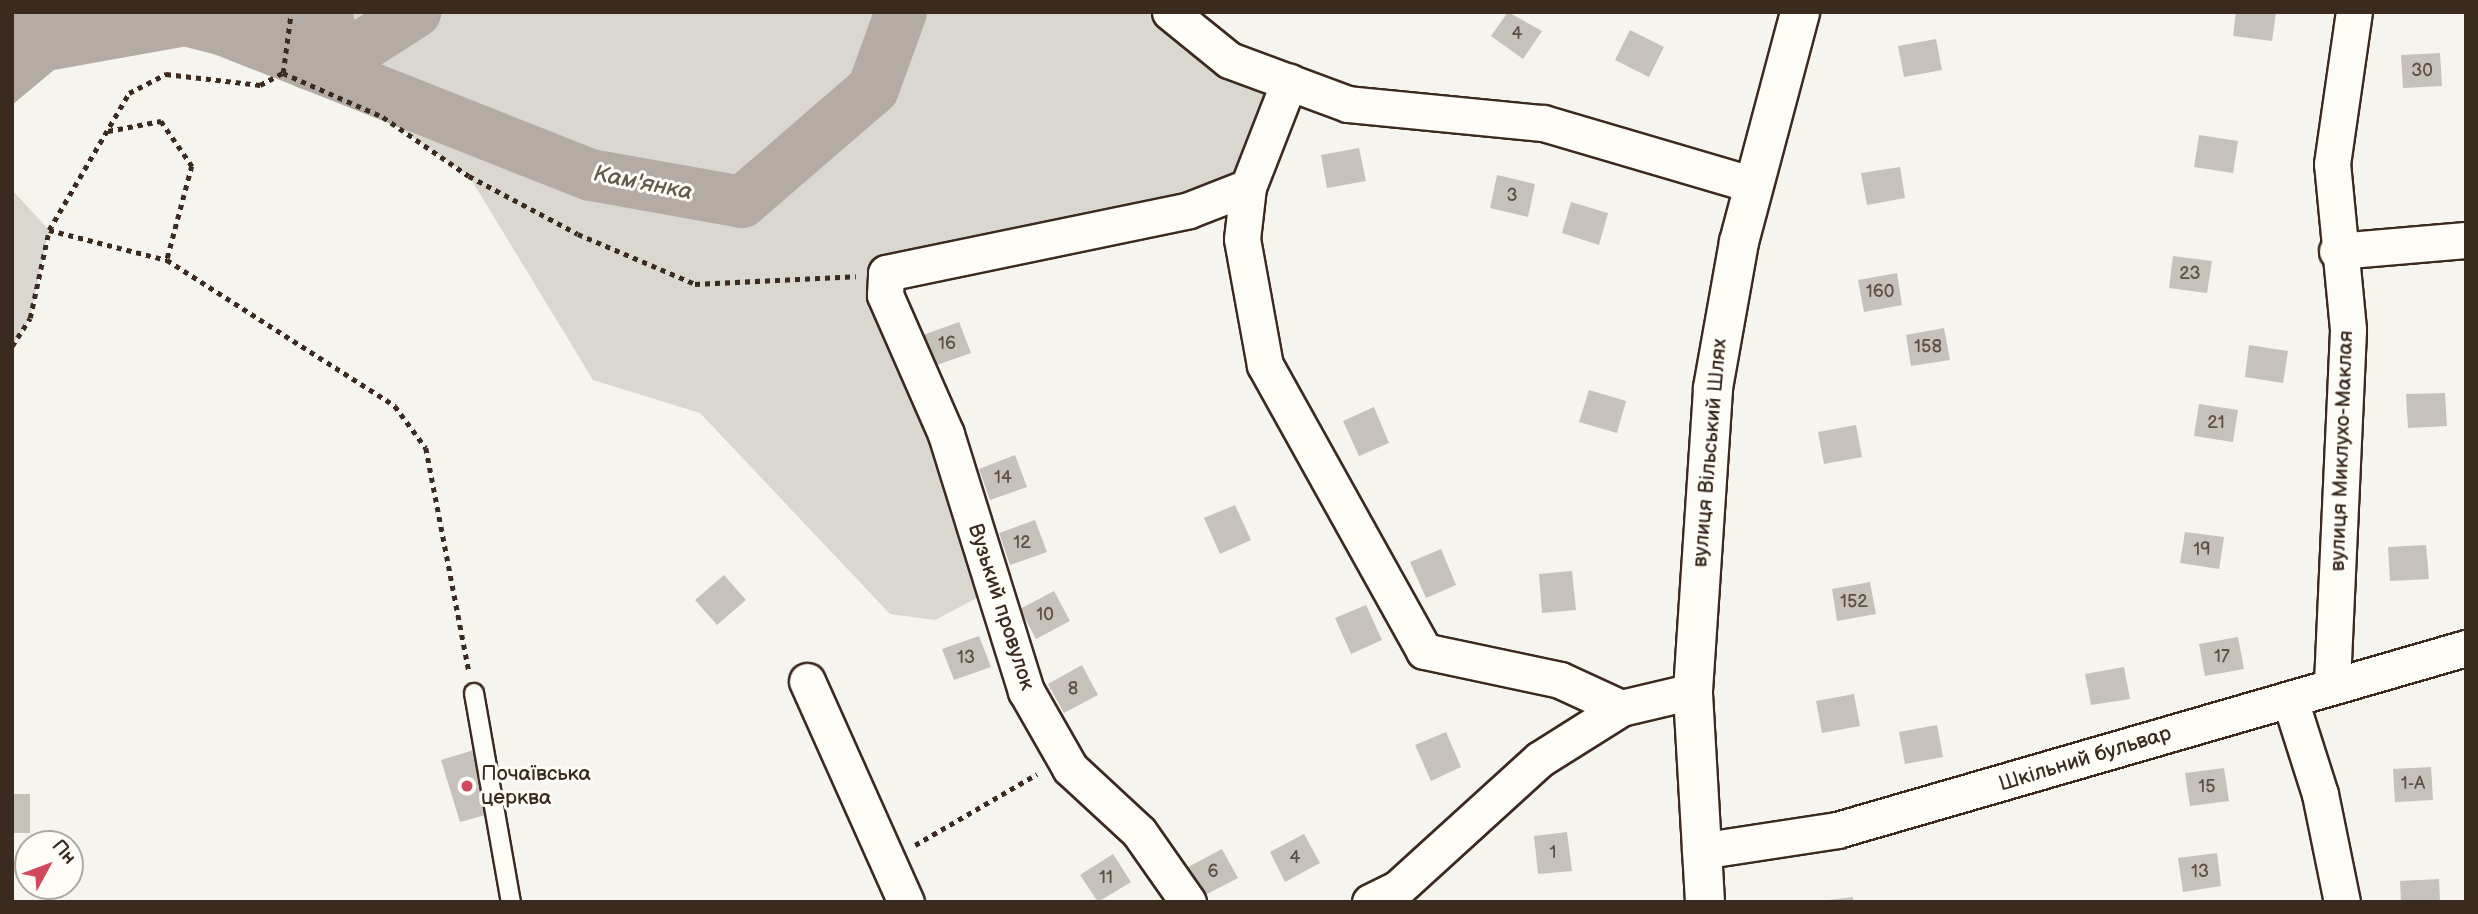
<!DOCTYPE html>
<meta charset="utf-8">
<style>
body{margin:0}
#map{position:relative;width:2478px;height:914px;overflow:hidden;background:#f5f4ee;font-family:"Balsamiq Sans",sans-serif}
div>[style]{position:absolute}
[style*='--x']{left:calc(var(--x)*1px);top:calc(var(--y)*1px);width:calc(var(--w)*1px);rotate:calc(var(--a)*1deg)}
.green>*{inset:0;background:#dad6d0}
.water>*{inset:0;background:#b4aca4}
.river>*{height:52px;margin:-26px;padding:0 26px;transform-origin:26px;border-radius:26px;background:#b4aca4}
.building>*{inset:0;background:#c7c1bb}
.path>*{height:4.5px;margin-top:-2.25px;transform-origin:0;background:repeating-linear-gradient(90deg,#3b2a1e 0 5px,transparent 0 10px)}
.roads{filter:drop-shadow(2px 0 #3b2a1e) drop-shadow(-2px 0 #3b2a1e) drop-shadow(0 2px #3b2a1e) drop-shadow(0 -2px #3b2a1e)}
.service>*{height:18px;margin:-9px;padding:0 9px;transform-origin:9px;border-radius:9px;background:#fdfcf7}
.minor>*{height:35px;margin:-17.5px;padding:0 17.5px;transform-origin:17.5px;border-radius:17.5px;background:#fdfcf7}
.tertiary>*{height:38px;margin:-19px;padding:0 19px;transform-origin:19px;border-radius:19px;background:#fdfcf7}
.dots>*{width:19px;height:19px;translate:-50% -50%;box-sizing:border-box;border:4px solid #fdfcf7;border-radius:50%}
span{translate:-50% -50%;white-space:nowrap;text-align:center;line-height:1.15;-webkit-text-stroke:6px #fdfcf7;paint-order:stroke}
.number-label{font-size:18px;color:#5e5045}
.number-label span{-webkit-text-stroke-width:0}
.street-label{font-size:21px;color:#3b2a1e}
.poi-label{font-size:21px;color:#3b2a1e}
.left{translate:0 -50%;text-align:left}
.water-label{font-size:23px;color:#65584d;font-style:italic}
.frame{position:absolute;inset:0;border:14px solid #3b2a1e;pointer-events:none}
.north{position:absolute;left:14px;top:830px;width:70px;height:70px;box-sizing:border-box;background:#fdfcf7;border:2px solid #afa8a0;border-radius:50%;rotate:49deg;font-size:19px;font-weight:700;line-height:28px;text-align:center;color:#3b2a1e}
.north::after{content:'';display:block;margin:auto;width:24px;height:32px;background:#d1495b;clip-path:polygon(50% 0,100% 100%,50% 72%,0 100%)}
</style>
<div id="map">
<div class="green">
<div style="clip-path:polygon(154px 12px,1170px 12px,1289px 82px,1248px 187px,886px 273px,994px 589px,935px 620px,890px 614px,700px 413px,593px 380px,469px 176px,383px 117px,382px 92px,286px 49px)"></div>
<div style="clip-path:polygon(12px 190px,49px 230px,30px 318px,12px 346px)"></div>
</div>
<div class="water">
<div style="clip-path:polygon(12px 12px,353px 12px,362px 69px,357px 97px,273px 59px,210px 42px,54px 70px,12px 105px)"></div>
</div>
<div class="river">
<div style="--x:154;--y:12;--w:72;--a:14.4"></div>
<div style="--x:224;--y:30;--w:395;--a:21.6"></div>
<div style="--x:591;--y:175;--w:153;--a:10.1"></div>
<div style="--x:742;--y:202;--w:173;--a:-40.8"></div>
<div style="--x:873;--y:89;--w:82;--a:-70"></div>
<div style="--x:309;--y:64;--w:52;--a:-17.7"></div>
<div style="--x:359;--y:48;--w:67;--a:-32.7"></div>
</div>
<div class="building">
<div style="clip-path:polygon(1508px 12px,1542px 31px,1523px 59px,1491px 36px)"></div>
<div style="clip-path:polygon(2236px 12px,2276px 12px,2272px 41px,2233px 36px)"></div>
<div style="clip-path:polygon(1630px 30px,1664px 47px,1649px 77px,1615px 60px)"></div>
<div style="clip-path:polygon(1936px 39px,1942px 70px,1904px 77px,1898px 46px)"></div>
<div style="clip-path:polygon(2440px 53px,2442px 86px,2403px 88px,2401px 55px)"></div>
<div style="clip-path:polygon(2199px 135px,2238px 141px,2233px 173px,2194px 167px)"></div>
<div style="clip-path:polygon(1359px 148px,1366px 181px,1327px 188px,1321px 155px)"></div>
<div style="clip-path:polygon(1900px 167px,1905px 198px,1867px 205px,1861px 173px)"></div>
<div style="clip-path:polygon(1497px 175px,1535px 184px,1528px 217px,1490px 208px)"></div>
<div style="clip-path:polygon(1571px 202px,1608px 213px,1599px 245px,1562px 233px)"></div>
<div style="clip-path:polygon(2173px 256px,2212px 261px,2207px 293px,2169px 288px)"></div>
<div style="clip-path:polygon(1897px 273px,1902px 305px,1864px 312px,1858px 280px)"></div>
<div style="clip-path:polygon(959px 322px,971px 353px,934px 366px,923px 335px)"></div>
<div style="clip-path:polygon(1944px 328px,1950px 360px,1911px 366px,1906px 335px)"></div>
<div style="clip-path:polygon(2249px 345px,2288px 351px,2283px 383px,2245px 377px)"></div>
<div style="clip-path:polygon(1589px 390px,1626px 401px,1617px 433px,1579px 422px)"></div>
<div style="clip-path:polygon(2445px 393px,2447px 426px,2408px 428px,2406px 394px)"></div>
<div style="clip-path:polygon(2199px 404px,2238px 410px,2233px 442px,2194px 436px)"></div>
<div style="clip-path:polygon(1374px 407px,1389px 443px,1359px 456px,1343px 421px)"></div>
<div style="clip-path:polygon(1856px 425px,1862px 457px,1824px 464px,1818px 432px)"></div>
<div style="clip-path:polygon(1015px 455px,1027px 487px,990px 500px,979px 469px)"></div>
<div style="clip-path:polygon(1235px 505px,1251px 540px,1220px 554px,1204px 518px)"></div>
<div style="clip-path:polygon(1035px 520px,1047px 552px,1010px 565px,999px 533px)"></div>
<div style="clip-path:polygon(2185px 532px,2224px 537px,2219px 569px,2180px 563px)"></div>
<div style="clip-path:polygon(2426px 545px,2429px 579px,2390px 581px,2388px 547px)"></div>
<div style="clip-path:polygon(1441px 549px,1456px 585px,1426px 598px,1410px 562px)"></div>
<div style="clip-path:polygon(1572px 571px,1576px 610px,1542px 613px,1539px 574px)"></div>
<div style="clip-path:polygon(724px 575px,746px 600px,717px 625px,695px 600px)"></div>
<div style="clip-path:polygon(1870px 582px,1876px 614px,1837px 621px,1832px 589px)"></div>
<div style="clip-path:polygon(1054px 591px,1070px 621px,1036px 639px,1020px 609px)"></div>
<div style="clip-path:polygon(1366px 605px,1382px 640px,1351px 654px,1335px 618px)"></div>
<div style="clip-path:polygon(979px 636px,991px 667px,954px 680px,942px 649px)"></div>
<div style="clip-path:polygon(2238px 637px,2244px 669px,2205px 676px,2199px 644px)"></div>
<div style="clip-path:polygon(1082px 665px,1098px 695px,1064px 713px,1048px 684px)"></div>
<div style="clip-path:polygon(2124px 667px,2130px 699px,2091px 705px,2085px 674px)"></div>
<div style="clip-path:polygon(1854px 694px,1860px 726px,1822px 733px,1816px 701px)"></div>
<div style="clip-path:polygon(1937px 725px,1943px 757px,1905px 764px,1899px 732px)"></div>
<div style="clip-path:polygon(1446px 732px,1461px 767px,1431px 781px,1415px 745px)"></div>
<div style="clip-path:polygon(474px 750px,493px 813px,460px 822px,441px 760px)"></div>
<div style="clip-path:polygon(2431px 767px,2433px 800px,2395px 802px,2393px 769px)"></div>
<div style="clip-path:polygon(2224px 768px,2229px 801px,2190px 806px,2185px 773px)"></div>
<div style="clip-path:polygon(12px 794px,30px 794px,30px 833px,12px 833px)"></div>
<div style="clip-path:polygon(1567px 832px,1572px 871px,1538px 874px,1534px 836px)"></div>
<div style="clip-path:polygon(1304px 834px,1320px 863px,1285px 882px,1270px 852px)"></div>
<div style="clip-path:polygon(1222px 849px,1238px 878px,1203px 896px,1188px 867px)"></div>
<div style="clip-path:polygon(2217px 853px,2221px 886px,2183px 892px,2178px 858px)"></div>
<div style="clip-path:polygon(1113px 854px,1131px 882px,1098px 902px,1080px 875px)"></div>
<div style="clip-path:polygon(2439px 879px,2440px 902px,2401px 902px,2400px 881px)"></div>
<div style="clip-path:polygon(1853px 897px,1853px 902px,1829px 902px,1829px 900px)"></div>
</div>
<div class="path">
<div style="--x:283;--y:73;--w:109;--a:23.7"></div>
<div style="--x:383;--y:117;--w:104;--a:34.5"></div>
<div style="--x:469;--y:176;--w:123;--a:28"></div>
<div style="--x:578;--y:234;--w:127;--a:23.1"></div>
<div style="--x:695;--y:284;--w:161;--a:-2.8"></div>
<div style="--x:283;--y:73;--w:62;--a:-82.5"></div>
<div style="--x:108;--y:131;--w:54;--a:-10.7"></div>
<div style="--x:161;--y:121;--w:55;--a:55.4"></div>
<div style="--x:192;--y:166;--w:97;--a:104.9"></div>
<div style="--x:49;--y:230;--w:122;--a:14.3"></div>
<div style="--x:167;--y:260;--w:271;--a:32.6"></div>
<div style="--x:395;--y:406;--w:52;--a:53.6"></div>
<div style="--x:426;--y:448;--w:227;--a:79.1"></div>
<div style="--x:12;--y:346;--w:33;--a:-57"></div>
<div style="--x:30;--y:318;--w:90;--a:-77.8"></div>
<div style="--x:49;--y:230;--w:159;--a:-59.7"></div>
<div style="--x:129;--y:93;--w:42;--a:-27.2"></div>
<div style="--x:166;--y:74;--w:95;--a:6.7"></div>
<div style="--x:260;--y:85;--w:26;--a:-28"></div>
<div style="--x:915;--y:845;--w:141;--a:-30.2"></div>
</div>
<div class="roads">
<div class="service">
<div style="--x:474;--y:693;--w:212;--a:80"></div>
</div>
<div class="minor">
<div style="--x:1170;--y:12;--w:76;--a:39.1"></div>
<div style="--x:1229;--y:60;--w:127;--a:20.3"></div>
<div style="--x:1348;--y:104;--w:196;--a:5.6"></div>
<div style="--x:1543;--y:123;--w:220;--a:16.4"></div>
<div style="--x:1248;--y:187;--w:52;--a:96.6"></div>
<div style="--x:1242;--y:239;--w:128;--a:79.7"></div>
<div style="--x:1265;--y:365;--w:327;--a:60.9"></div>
<div style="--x:1424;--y:651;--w:139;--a:12"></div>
<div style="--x:1560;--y:680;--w:67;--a:24.7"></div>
<div style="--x:2337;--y:251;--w:129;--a:-4.9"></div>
<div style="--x:807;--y:681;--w:242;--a:65.9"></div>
<div style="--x:2332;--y:683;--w:354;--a:-87.4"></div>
<div style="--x:2348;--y:329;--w:166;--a:-95.5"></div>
<div style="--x:2332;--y:164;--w:154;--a:-81.8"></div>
<div style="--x:2290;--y:700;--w:99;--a:72.3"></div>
<div style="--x:2320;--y:794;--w:110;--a:78.5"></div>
<div style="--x:1700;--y:851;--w:139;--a:-8.7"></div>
<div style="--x:1837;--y:830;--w:655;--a:-16.14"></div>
<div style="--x:1188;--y:902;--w:85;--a:-125"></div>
<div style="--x:1139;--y:832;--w:94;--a:-137.2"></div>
<div style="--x:1070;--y:768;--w:89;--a:-119.7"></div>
<div style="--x:1026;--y:691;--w:269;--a:-107.3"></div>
<div style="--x:946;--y:434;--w:152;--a:-113.7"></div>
<div style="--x:885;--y:295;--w:22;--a:-87"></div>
<div style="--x:886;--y:273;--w:309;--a:-11.7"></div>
<div style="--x:1189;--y:210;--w:63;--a:-21.3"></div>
<div style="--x:1248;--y:187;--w:113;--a:-68.7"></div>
<div style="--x:1370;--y:902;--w:30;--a:-26"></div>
<div style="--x:1397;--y:889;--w:193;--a:-42.3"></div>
<div style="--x:1540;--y:759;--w:96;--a:-32.2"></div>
<div style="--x:1621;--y:708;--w:74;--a:-13.3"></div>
</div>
<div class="tertiary">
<div style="--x:1705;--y:902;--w:211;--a:-93.3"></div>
<div style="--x:1693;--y:691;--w:304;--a:-86.2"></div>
<div style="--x:1713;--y:388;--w:148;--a:-79.9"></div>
<div style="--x:1739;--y:242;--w:238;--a:-75.1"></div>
</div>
</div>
<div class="dots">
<div style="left:467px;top:786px;background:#d1495b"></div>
</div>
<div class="number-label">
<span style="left:1517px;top:34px">4</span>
<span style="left:2422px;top:71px">30</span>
<span style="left:1512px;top:196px">3</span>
<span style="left:2190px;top:274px">23</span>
<span style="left:1880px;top:292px">160</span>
<span style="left:947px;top:344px">16</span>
<span style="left:1928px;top:347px">158</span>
<span style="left:2216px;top:423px">21</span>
<span style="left:1003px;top:478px">14</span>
<span style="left:1022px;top:543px">12</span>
<span style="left:2202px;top:550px">19</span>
<span style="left:1854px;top:602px">152</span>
<span style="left:1045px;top:615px">10</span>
<span style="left:2222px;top:657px">17</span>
<span style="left:966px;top:658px">13</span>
<span style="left:1073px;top:689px">8</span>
<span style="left:2413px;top:784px">1-А</span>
<span style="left:2207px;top:787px">15</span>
<span style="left:1553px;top:853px">1</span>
<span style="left:1295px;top:858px">4</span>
<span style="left:1213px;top:872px">6</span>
<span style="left:2200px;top:872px">13</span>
<span style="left:1106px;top:878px">11</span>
</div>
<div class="street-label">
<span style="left:2342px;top:451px;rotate:-88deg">вулиця Миклухо-Маклая</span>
<span style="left:1710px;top:453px;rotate:-85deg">вулиця Вільський Шлях</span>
<span style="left:1001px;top:607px;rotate:72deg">Вузький провулок</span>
<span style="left:2085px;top:759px;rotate:-17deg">Шкільний бульвар</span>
</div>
<div class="poi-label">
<span class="left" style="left:481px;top:786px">Почаївська<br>церква</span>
</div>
<div class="water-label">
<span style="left:643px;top:183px;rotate:11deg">Кам'янка</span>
</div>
<div class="frame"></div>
<div class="north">Пн</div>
</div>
